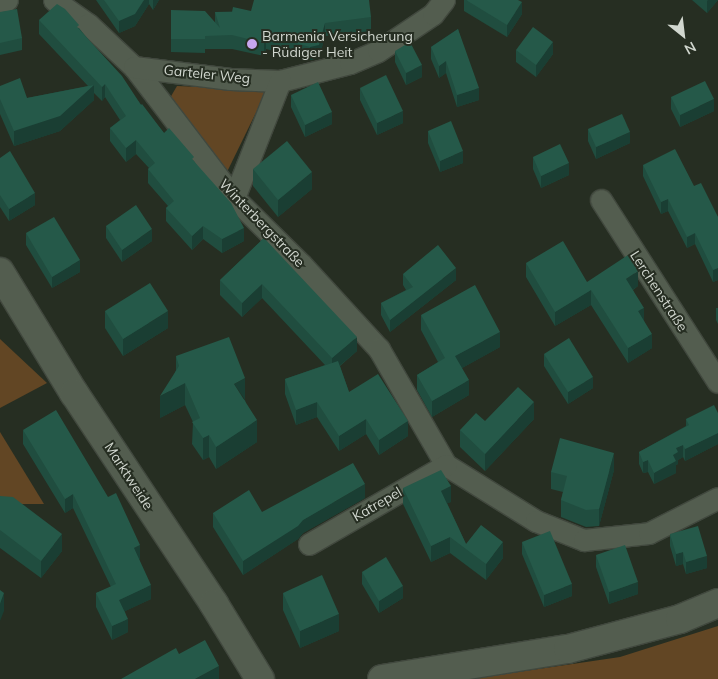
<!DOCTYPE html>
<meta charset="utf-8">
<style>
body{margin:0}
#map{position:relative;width:718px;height:679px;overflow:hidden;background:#262e22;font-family:Mulish,sans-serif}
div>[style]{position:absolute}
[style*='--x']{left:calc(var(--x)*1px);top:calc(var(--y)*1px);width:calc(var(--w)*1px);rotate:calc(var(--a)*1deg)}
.green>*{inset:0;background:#624624}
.roads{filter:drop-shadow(1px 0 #41483e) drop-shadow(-1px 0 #41483e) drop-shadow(0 1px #41483e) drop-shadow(0 -1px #41483e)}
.street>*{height:21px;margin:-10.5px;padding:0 10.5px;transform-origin:10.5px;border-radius:10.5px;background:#535d4f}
.secondary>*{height:28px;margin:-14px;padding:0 14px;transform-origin:14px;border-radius:14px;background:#535d4f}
.wall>*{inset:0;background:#204d3f}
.shaded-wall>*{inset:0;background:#1a3e33}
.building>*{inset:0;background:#255949}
.dots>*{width:14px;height:14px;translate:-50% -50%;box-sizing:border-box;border:2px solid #262e22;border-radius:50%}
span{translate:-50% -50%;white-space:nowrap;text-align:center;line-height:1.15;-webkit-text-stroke:4px #262e22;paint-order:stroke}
.poi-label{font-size:14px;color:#d1d7cf}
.left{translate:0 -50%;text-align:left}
.street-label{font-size:14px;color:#d1d7cf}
.north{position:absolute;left:658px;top:10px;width:50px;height:50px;-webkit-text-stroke:4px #262e22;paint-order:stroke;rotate:151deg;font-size:14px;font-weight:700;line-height:20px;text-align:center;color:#d1d7cf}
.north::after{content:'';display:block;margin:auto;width:18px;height:22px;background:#d1d7cf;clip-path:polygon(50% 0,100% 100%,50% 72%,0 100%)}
</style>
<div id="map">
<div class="green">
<div style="clip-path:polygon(177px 86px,267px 90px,226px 174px,170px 98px)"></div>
<div style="clip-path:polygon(0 339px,47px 383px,0 408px)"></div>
<div style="clip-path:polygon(0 432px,44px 504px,0 504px)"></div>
<div style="clip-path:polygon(718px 626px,718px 679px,471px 679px,620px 657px)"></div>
</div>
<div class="roads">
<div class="street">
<div style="--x:54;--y:0;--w:42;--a:35.2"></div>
<div style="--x:88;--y:24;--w:63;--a:43.1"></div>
<div style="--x:134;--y:67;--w:165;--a:52.6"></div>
<div style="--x:234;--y:198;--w:95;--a:44.6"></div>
<div style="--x:302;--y:265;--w:114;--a:47.5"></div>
<div style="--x:379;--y:349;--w:134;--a:60"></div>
<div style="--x:446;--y:465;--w:106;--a:31.9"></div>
<div style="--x:536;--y:521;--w:52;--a:21.6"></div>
<div style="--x:584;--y:540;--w:65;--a:-6.1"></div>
<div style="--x:649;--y:533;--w:77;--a:-26.9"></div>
<div style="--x:0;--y:1;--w:7;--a:-8"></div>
<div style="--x:134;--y:67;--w:97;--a:7.1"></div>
<div style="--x:230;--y:79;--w:50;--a:2.3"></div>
<div style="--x:280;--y:81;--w:72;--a:-14.4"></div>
<div style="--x:350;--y:63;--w:30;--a:-23"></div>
<div style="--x:378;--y:51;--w:66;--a:-33.9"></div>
<div style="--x:433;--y:14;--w:18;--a:-52"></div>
<div style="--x:234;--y:198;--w:126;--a:-68.5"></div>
<div style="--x:601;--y:200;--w:216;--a:57.3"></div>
<div style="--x:309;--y:544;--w:158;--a:-30"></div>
</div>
<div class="secondary">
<div style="--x:0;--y:272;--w:142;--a:58.6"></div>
<div style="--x:74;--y:393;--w:253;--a:56.4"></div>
<div style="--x:214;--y:604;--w:88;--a:58.5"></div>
<div style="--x:382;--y:679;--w:188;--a:-9.2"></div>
<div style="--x:568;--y:649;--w:116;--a:-15"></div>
<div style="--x:680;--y:619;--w:41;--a:-22.8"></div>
</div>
</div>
<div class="wall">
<div style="clip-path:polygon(96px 0,159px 0,153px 10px,149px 4px,135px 26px,119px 33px)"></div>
<div style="clip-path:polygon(464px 0,466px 0,522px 14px,507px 37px,464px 11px)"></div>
<div style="clip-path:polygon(692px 0,718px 0,707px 13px)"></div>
<div style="clip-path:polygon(171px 10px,215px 22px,215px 12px,251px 11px,371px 17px,371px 31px,325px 36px,319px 58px,310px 60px,266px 49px,264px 56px,232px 49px,205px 49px,205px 53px,171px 52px)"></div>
<div style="clip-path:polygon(0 12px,22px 38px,22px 50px,0 55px)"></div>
<div style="clip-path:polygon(39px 20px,79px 28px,164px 133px,194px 161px,244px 241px,222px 253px,203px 239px,192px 250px,166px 221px,166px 208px,168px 206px,148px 183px,148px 169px,149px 168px,136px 154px,126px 162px,110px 141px,110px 128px,120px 120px,105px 97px,102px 101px,94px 93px,94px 100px,60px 131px,14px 146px,0 114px,0 86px,27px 98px,88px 86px,39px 34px)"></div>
<div style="clip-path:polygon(458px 29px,479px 100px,457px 107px,446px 73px,439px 78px,431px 59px,431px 47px)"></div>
<div style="clip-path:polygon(516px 50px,553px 54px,536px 77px,516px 62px)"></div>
<div style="clip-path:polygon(395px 51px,422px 77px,406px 85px,395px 62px)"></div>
<div style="clip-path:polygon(360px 88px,403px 123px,377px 135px,360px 100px)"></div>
<div style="clip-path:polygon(291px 95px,332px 124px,305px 137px,291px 107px)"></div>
<div style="clip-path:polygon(671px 97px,714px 111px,680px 127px,671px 109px)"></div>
<div style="clip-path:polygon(588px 129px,630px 143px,596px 159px,588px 141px)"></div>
<div style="clip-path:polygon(428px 131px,463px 163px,440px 172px,428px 143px)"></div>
<div style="clip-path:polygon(533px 157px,569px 175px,541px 188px,533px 169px)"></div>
<div style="clip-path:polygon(0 158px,35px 205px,9px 221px,0 207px)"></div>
<div style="clip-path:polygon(643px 165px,694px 186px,718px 217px,718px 280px,713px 282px,695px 244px,687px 248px,668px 211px,661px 214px,643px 176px)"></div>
<div style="clip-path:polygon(253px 169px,312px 189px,278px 217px,253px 186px)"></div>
<div style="clip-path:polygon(106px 226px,152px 241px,122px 262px,106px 238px)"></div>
<div style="clip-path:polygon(26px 233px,80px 272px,52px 288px,26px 245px)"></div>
<div style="clip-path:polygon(264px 238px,357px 351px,340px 366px,349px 392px,408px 436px,379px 455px,366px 434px,339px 451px,317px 417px,296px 425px,285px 394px,285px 379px,325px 365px,262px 298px,242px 317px,220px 295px,220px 280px)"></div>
<div style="clip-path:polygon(526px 263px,587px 282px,638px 286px,633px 290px,644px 321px,652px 348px,628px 363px,591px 305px,555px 326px,526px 277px)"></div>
<div style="clip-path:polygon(403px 274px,456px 280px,390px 332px,381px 315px,381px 303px,406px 290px,403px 285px)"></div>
<div style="clip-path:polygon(716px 308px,718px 308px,718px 324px,716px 320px)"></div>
<div style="clip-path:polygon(105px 311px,168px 328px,123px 356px,105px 328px)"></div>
<div style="clip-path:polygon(421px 315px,500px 347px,462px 368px,469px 395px,432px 417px,417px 390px,417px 375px,438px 362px,421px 330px)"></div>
<div style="clip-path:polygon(544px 354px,593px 388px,568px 404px,544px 366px)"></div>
<div style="clip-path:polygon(176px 356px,245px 400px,257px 442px,216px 469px,209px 457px,203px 460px,192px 444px,193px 422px,185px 405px,160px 418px,176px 370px)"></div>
<div style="clip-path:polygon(718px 413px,718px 444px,685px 461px,683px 457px,678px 460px,678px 464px,676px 465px,676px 473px,654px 484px,648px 472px,643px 473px,639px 464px,639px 452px,686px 426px,686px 419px)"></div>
<div style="clip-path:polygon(534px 419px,485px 471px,460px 447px,460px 430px,485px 421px)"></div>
<div style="clip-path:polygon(23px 430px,140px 559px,139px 559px,151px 599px,125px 611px,128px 632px,112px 640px,96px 607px,96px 593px,111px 587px,73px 508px,65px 513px,23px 444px)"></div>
<div style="clip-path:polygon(614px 470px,599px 526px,586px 527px,561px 517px,561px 500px,563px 492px,551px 489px,551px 472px)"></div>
<div style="clip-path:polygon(403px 488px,451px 502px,447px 503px,466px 544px,503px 558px,486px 580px,450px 553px,431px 562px,403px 504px)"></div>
<div style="clip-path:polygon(0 496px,62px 551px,41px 578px,0 548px)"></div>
<div style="clip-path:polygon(365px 498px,303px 533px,298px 539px,243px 575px,213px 527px,213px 513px,262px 512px)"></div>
<div style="clip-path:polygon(670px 534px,707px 568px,686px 574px,683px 564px,676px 566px,670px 546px)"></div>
<div style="clip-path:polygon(522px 542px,572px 596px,544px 607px,522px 554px)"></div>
<div style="clip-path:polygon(596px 555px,638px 594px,609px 604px,596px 567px)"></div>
<div style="clip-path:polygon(362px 572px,403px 598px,379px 613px,362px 584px)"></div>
<div style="clip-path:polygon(283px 593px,339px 631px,300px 648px,283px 610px)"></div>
</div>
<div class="shaded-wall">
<div style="clip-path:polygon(144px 0,149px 0,149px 4px,135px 26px,119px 33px,119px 21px)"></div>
<div style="clip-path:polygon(153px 0,159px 0,153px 10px)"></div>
<div style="clip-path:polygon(708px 0,718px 0,707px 13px,707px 1px)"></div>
<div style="clip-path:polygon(522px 2px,522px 14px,507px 37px,507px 25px)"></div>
<div style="clip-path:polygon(325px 23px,325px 36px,319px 58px,310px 60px,310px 47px)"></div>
<div style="clip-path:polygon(266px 35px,266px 49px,264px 56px,264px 43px)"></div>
<div style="clip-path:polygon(553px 42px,553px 54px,536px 77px,536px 65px)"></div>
<div style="clip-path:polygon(446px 61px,446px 73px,439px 78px,439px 66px)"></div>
<div style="clip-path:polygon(422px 65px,422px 77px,406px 85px,406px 73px)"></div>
<div style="clip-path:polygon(105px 84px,105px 97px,102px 101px,102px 87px)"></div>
<div style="clip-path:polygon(94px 85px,94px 100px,60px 131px,14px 146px,14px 131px)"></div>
<div style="clip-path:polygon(479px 88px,479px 100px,457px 107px,457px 95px)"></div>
<div style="clip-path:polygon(714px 99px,714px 111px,680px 127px,680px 115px)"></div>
<div style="clip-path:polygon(403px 111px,403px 123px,377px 135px,377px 123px)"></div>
<div style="clip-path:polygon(332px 112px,332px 124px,305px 137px,305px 125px)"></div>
<div style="clip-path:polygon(630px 132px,630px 143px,596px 159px,596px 147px)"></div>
<div style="clip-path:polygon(136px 140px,136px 154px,126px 162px,126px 148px)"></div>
<div style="clip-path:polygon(463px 151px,463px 163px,440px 172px,440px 161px)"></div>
<div style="clip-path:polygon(569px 163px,569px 175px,541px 188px,541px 176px)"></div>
<div style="clip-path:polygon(312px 172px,312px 189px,278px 217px,278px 200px)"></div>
<div style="clip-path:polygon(35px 193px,35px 205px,9px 221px,9px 209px)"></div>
<div style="clip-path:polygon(668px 199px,668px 211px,661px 214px,661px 202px)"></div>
<div style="clip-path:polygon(203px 226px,203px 239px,192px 250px,192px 236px)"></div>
<div style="clip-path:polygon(244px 228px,244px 241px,222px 253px,222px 239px)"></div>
<div style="clip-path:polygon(152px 229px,152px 241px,122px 262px,122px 250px)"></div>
<div style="clip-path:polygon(695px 233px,695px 244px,687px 248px,687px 237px)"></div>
<div style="clip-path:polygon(80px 260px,80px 272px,52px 288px,52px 277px)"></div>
<div style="clip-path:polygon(456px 268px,456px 280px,390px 332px,390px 320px)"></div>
<div style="clip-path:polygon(718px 268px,718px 280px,713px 282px,713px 270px)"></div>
<div style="clip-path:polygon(638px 271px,638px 286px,626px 294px,626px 279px)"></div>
<div style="clip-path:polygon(262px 284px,262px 298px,242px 317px,242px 303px)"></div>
<div style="clip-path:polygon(591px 290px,591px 305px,555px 326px,555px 312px)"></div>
<div style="clip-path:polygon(644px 308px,644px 322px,638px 311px)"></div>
<div style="clip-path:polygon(168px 311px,168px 328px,123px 356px,123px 339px)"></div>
<div style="clip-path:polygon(500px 332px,500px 347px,455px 372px,455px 356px)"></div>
<div style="clip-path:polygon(652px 334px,652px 348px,628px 363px,628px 348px)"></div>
<div style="clip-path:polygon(357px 337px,357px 351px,332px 372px,332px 358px)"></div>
<div style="clip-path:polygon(593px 377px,593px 388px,568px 404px,568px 392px)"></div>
<div style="clip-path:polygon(245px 378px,245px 400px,234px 384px)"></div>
<div style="clip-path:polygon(469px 380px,469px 395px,432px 417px,432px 401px)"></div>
<div style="clip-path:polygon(185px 383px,185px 405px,160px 418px,160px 396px)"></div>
<div style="clip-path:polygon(317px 402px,317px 417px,296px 425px,296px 410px)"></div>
<div style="clip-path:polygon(534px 402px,534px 419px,485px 471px,485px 454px)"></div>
<div style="clip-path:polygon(366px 419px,366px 434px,339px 451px,339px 436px)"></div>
<div style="clip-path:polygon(257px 420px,257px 442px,216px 469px,216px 447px)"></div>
<div style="clip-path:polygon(408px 421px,408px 436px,379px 455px,379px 440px)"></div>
<div style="clip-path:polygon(718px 433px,718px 444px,685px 461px,685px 449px)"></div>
<div style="clip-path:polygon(209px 435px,209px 457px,203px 460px,203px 438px)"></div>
<div style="clip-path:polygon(683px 445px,683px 457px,678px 460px,678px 464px,676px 465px,676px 473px,654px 484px,654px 473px,673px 455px,676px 448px)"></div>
<div style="clip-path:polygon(614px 453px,614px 470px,599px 526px,599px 509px)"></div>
<div style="clip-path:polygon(648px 460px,648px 472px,643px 473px,643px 462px)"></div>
<div style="clip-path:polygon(365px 484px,365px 498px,303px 533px,298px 539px,243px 575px,243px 561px,303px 520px)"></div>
<div style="clip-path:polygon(451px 486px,451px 502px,441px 506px,441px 491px)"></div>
<div style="clip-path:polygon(73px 494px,73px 508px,65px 513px,65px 499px)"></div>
<div style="clip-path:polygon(62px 534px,62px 551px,41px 578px,41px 561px)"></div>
<div style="clip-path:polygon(450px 537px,450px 553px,431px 562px,431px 546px)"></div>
<div style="clip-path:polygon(503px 542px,503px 558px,486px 580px,486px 564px)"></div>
<div style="clip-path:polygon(140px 545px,140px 559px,134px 561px,134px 548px)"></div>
<div style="clip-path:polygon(683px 552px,683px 564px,676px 566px,676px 554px)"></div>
<div style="clip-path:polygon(707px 556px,707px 568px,686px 574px,686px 562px)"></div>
<div style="clip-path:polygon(638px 582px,638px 594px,609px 604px,609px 592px)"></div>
<div style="clip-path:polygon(572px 584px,572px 596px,544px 607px,544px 595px)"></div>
<div style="clip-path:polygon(151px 585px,151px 599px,119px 614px,119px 600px)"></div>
<div style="clip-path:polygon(403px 586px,403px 598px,379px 613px,379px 601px)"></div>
<div style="clip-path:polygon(4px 593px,4px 611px,0 621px,0 604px)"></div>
<div style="clip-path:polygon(339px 614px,339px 631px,300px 648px,300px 631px)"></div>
<div style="clip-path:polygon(128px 619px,128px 632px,112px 640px,112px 626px)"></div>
<div style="clip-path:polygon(219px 666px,219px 679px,195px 679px)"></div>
</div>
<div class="building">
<div style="clip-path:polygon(104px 0,144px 0,135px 14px,119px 21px)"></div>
<div style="clip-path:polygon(254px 0,369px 0,371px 17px,325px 23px,319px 45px,310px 47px,266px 35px,264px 43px,232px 35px,205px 36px,205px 39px,171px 39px,171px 10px,205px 11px,220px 28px,215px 12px,232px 12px,233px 7px,251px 11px)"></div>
<div style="clip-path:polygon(466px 0,518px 0,522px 2px,507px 25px)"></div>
<div style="clip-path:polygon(57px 4px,65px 9px,79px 25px,77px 27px,122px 76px,141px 105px,142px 104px,164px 133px,169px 128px,194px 157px,192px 159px,231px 203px,244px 228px,222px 239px,203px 226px,192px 236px,166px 208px,174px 201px,148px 169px,155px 163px,136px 140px,126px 148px,110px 128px,126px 116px,105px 84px,102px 87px,39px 20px)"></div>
<div style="clip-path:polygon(17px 9px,22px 38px,0 43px,0 12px)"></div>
<div style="clip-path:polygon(533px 27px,553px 42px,536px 65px,516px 50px)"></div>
<div style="clip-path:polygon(458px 29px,479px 88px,457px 95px,446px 61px,439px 66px,431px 47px)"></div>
<div style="clip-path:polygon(410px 42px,422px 65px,406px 73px,395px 51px)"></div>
<div style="clip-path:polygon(386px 75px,403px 111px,377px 123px,360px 88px)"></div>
<div style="clip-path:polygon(20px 78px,27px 98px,94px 85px,60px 116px,14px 131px,0 99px,0 86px)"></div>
<div style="clip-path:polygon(705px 81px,714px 99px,680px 115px,671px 97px)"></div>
<div style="clip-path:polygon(318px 82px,332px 112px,305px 125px,291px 95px)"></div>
<div style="clip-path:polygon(622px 114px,630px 132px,596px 147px,588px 129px)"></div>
<div style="clip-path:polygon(451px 121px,463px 151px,440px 161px,428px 131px)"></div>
<div style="clip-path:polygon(287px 141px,312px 172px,278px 200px,253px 169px)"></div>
<div style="clip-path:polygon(560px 144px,569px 163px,541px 176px,533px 157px)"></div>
<div style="clip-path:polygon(675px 149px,694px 186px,701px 183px,718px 217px,718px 268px,713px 270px,695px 233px,687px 237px,668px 199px,661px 202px,643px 165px)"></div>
<div style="clip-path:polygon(10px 151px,35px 193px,9px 209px,0 195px,0 158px)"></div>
<div style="clip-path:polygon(136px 205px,152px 229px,122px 250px,106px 226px)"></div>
<div style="clip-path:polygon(54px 217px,80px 260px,52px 277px,26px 233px)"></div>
<div style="clip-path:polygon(264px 238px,357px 337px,332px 358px,262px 284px,242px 303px,220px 280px)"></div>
<div style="clip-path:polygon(563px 241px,587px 282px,628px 255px,638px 271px,626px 279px,644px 308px,638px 311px,652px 334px,628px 348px,591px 290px,555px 312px,526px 263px)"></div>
<div style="clip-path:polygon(438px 245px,456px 268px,390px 320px,381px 303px,413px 287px,403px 274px)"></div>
<div style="clip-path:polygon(150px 283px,168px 311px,123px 339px,105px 311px)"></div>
<div style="clip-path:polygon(475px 285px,500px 332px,455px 356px,469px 380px,432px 401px,417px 375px,445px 358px,421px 315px)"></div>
<div style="clip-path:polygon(229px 337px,245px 378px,234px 384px,257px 420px,216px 447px,209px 435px,203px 438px,192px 422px,200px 418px,185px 383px,160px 396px,179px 366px,176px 356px)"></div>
<div style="clip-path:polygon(569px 338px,593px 377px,568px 392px,544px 354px)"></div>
<div style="clip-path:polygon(338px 361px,349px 392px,378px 374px,408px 421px,379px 440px,366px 419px,339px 436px,317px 402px,296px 410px,285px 379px)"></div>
<div style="clip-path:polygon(518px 387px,534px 402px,485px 454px,460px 430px,476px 413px,485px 421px)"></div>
<div style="clip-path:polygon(714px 405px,718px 413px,718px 433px,685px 449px,683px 445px,676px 448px,678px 452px,673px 455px,676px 461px,654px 473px,648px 460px,643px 462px,639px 452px,689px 425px,686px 419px)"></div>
<div style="clip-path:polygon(56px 410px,108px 497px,116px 493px,140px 545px,134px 548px,151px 585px,119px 600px,128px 619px,112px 626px,96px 593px,116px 584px,73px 494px,65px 499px,23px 430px)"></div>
<div style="clip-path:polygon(560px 438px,614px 453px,599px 509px,586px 510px,561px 500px,567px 476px,551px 472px)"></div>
<div style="clip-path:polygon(353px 463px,365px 484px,303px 520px,298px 526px,243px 561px,213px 513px,249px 490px,262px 512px)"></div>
<div style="clip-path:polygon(441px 470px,451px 486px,441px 491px,466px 544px,481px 525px,503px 542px,486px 564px,450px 537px,431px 546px,403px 488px)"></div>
<div style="clip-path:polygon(0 496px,13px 497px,62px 534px,41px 561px,0 530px)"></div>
<div style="clip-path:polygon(698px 526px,707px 556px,686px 562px,683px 552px,676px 554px,670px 534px)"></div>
<div style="clip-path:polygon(550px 531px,572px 584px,544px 595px,522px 542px)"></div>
<div style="clip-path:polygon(625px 545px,638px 582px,609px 592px,596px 555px)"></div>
<div style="clip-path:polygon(386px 557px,403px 586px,379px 601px,362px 572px)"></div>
<div style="clip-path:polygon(322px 575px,339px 614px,300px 631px,283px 593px)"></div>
<div style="clip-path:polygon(0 590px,4px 593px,0 604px)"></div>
<div style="clip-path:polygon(205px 640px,219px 666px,195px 679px,121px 679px,176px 648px,179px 654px)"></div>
</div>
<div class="dots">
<div style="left:252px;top:44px;background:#c8a6ef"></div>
</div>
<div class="poi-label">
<span class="left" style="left:262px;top:44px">Barmenia Versicherung<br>- Rüdiger Heit</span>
</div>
<div class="street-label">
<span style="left:207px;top:74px;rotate:6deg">Garteler Weg</span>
<span style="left:262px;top:223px;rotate:46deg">Winterbergstraße</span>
<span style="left:659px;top:291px;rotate:57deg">Lerchenstraße</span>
<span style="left:129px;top:476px;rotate:57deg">Marktweide</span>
<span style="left:377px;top:504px;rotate:-30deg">Katrepel</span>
</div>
<div class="north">N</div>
</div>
